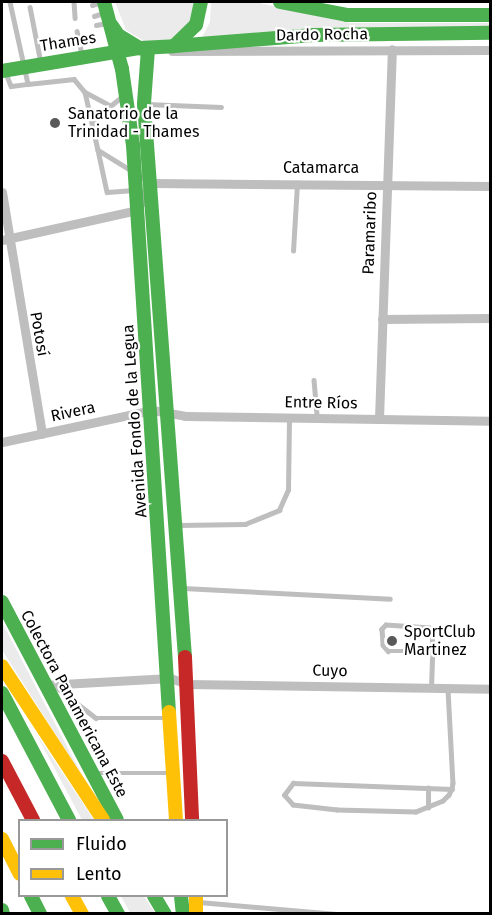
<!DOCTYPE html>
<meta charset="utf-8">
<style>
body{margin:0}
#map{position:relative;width:492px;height:915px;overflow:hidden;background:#fff;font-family:"Fira Sans",sans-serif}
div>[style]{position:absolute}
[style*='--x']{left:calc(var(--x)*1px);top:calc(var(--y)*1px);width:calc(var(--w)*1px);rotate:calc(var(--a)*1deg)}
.green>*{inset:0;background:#ebebeb}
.lane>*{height:4.5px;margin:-2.25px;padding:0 2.25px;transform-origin:2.25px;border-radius:2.25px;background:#bebebe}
.street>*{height:9px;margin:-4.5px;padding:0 4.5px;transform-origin:4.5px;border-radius:4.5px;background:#bebebe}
.fast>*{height:14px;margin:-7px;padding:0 7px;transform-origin:7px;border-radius:7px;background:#4caf50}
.slow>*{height:14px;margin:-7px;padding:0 7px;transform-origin:7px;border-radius:7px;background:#ffc107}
.jam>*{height:14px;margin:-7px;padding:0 7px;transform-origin:7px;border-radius:7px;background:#c62828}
.dots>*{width:16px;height:16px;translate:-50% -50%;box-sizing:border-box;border:3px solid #fff;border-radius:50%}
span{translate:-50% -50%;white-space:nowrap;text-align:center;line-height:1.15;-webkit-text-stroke:4.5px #fff;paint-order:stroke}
.street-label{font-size:16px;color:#000}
.poi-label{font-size:16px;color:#000}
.left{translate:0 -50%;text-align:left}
.frame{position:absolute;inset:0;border:3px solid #000;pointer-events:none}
.legend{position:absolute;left:18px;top:819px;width:210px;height:78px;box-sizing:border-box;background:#fff;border:2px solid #999;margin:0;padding:8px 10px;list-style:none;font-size:18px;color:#000}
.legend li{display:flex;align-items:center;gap:12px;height:30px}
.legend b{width:30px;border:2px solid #999}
</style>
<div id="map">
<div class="green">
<div style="clip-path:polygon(115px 2px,196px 2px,193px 21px,175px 40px,149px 44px,126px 30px)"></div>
<div style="clip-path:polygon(211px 2px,255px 2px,350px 23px,490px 23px,490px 27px,201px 39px,210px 22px)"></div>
<div style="clip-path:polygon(2px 622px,84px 779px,2px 650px)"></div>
<div style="clip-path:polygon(35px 732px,94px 820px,82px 820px)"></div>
<div style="clip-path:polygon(121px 896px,144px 896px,155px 913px,130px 913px)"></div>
</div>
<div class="lane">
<div style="--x:10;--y:2;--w:84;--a:77.6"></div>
<div style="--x:28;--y:84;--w:46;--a:-6.2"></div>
<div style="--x:74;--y:79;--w:17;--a:50"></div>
<div style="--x:85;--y:92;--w:59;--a:77.4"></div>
<div style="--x:98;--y:150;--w:57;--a:31.5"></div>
<div style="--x:74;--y:2;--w:16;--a:86"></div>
<div style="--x:92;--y:5;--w:10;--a:-17"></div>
<div style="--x:30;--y:7;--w:57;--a:78.9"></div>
<div style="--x:94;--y:16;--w:10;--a:-17"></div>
<div style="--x:96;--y:25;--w:11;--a:-10"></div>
<div style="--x:77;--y:31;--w:25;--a:78"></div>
<div style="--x:6;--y:73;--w:14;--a:69"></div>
<div style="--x:11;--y:86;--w:17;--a:-7"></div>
<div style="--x:85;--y:92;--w:26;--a:28"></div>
<div style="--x:146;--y:104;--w:75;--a:2.3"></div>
<div style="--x:93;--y:120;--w:38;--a:-39"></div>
<div style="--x:98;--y:150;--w:43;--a:77.9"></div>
<div style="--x:107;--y:192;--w:27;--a:-4"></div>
<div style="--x:293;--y:251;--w:68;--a:-86.6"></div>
<div style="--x:314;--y:380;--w:37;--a:85"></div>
<div style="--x:178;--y:525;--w:67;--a:-0.9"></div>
<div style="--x:245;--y:524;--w:37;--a:-22"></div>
<div style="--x:279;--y:510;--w:22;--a:-66"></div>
<div style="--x:288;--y:490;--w:72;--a:-89.2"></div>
<div style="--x:183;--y:588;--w:207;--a:3"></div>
<div style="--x:55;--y:686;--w:52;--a:38"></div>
<div style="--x:96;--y:718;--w:71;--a:0"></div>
<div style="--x:431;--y:688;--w:37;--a:-88"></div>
<div style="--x:432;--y:651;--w:19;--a:-90"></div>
<div style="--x:432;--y:632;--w:4;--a:-117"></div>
<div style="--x:430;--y:628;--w:44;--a:-176.1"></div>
<div style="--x:386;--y:625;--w:6;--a:135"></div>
<div style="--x:382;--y:629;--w:16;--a:86"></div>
<div style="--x:383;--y:645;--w:8;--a:50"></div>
<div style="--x:388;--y:651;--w:44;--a:0"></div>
<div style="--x:448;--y:689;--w:94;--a:87"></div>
<div style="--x:453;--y:783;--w:6;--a:99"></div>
<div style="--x:452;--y:789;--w:7;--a:117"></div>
<div style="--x:449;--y:795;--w:8;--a:135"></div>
<div style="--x:443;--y:801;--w:29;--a:158"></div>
<div style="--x:416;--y:812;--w:79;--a:-178.5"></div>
<div style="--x:337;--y:810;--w:44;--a:-173.5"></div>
<div style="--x:293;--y:805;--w:13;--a:-132"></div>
<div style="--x:284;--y:795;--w:15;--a:-53"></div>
<div style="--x:293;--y:783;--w:159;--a:2.2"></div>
<div style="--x:96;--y:773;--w:76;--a:0"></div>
<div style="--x:428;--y:808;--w:20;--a:-90"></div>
<div style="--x:199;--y:902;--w:138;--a:5"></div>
</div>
<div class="street">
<div style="--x:172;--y:51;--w:318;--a:-0.2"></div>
<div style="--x:2;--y:192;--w:245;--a:80.6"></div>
<div style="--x:2;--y:240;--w:138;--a:-12.5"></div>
<div style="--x:137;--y:210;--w:30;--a:-63"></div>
<div style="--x:151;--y:183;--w:339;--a:0.5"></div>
<div style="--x:382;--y:319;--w:108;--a:-0.5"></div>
<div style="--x:379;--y:419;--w:370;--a:-88"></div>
<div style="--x:2;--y:442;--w:153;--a:-12"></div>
<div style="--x:152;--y:410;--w:34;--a:10"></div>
<div style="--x:185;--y:416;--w:305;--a:0.9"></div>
<div style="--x:44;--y:685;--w:126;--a:-3.2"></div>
<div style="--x:170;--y:678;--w:18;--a:19"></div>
<div style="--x:187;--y:684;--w:303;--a:0.9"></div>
</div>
<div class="fast">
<div style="--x:104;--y:2;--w:69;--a:75"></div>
<div style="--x:122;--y:69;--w:77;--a:81.8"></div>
<div style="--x:133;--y:145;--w:568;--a:86.37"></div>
<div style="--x:280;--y:2;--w:68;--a:11"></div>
<div style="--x:347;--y:15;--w:143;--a:0"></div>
<div style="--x:112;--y:26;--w:11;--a:56"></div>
<div style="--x:118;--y:35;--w:26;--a:31"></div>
<div style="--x:140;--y:48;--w:34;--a:-3"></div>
<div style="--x:174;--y:46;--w:30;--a:-44"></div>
<div style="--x:196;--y:25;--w:24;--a:-78"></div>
<div style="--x:174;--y:46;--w:140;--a:-4.5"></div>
<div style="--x:314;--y:35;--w:176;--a:-0.7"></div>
<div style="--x:148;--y:49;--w:55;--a:94.2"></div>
<div style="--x:144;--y:104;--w:555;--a:85.76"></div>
<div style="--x:2;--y:71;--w:140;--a:-9.5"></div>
<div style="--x:2;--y:602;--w:246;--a:62.2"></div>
<div style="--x:2;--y:693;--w:144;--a:62.2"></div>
<div style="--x:31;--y:896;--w:20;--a:63"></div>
<div style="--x:108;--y:896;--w:21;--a:61"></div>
<div style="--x:154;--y:896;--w:21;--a:59"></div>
<div style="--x:181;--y:896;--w:18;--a:84"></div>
<div style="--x:2;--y:910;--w:4;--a:76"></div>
</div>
<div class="slow">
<div style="--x:2;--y:666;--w:184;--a:56.7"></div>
<div style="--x:169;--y:712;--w:108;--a:86.3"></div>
<div style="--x:2;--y:839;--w:39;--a:63"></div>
<div style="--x:72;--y:896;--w:21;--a:61"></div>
<div style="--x:196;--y:896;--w:18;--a:90"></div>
</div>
<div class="jam">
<div style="--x:185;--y:657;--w:163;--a:87.5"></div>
<div style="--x:2;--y:761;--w:67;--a:62.3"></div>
</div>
<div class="dots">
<div style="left:55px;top:123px;background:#595959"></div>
<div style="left:392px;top:641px;background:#595959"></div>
</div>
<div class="street-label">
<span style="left:322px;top:35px;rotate:-1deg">Dardo Rocha</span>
<span style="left:68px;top:42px;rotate:-9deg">Thames</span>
<span style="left:321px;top:168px">Catamarca</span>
<span style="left:370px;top:233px;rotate:-88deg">Paramaribo</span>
<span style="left:39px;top:334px;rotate:80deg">Potosí</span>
<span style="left:321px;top:403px;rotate:1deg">Entre Ríos</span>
<span style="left:73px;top:412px;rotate:-12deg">Rivera</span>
<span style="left:135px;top:421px;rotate:-94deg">Avenida Fondo de la Legua</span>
<span style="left:330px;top:671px;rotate:1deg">Cuyo</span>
<span style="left:74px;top:704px;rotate:62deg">Colectora Panamericana Este</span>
</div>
<div class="poi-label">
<span class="left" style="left:68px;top:123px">Sanatorio de la<br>Trinidad - Thames</span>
<span class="left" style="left:404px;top:641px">SportClub<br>Martinez</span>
</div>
<div class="frame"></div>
<ul class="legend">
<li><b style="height:8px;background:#4caf50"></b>Fluido</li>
<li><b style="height:8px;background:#ffc107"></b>Lento</li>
</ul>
</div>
